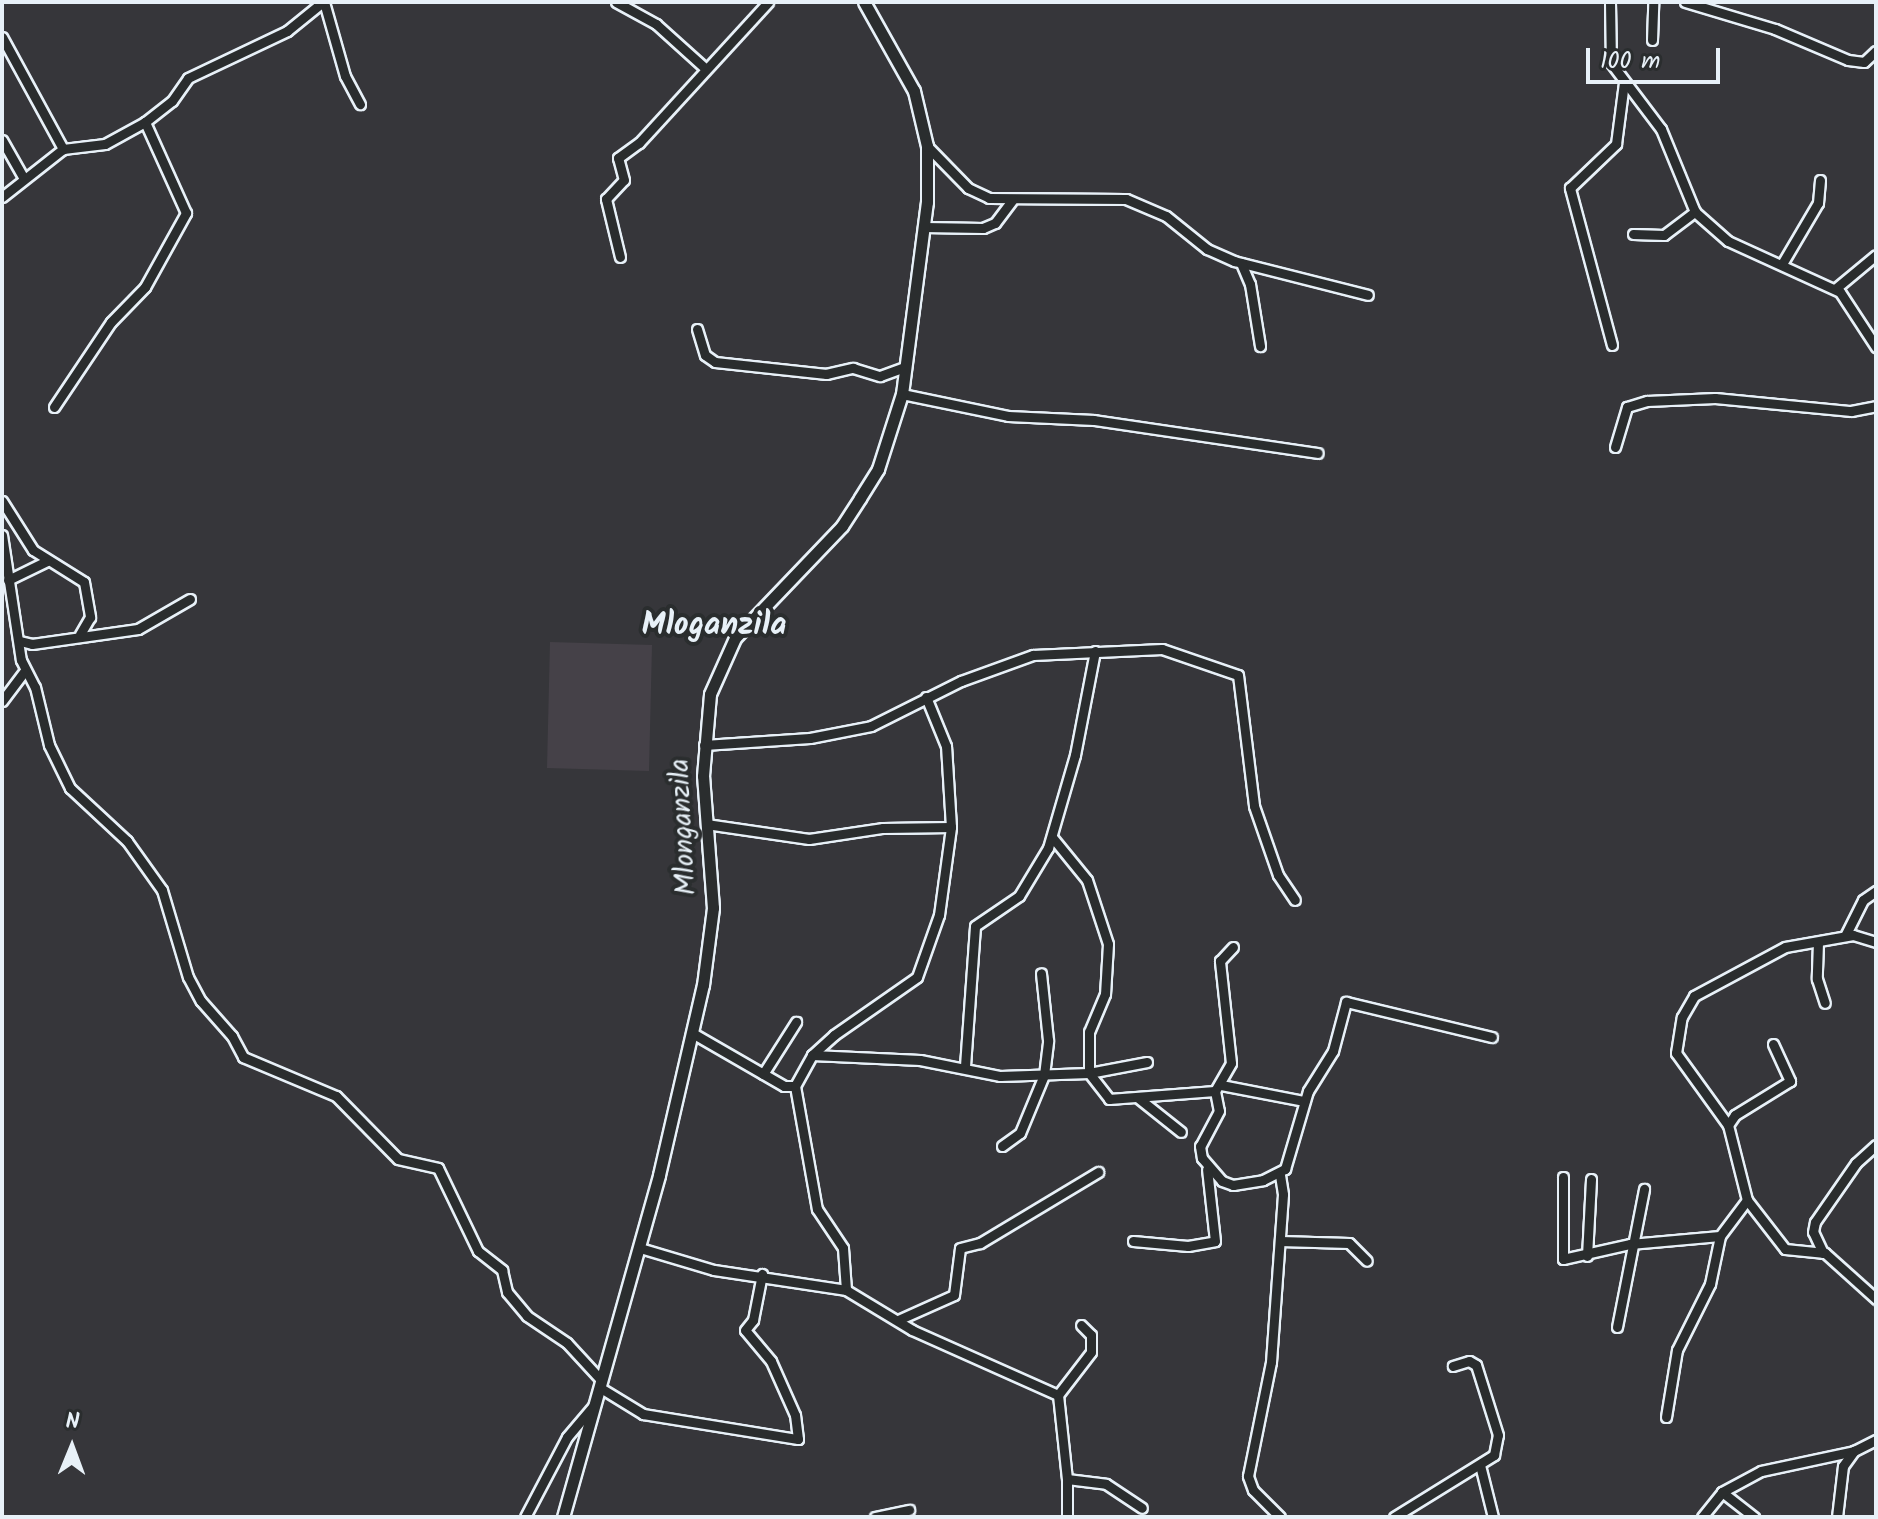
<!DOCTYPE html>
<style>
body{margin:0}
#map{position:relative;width:1878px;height:1519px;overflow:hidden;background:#36363a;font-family:Kalam,sans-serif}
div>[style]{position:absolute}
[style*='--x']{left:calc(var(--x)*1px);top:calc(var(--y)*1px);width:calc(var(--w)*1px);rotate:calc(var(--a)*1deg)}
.built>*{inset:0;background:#454148}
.roads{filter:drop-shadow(2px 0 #e8f1f8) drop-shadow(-2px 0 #e8f1f8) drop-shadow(0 2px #e8f1f8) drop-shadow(0 -2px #e8f1f8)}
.minor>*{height:9px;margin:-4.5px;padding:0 4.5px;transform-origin:4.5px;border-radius:4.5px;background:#2a2d2e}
.tertiary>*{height:11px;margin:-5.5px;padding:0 5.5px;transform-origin:5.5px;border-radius:5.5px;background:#2a2d2e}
span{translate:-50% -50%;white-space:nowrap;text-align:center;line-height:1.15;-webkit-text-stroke:8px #2a2d2e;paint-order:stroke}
.street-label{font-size:28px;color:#e8f1f8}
.quarter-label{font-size:32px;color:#e8f1f8;font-weight:700}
.frame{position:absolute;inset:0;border:4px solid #e8f1f8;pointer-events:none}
.north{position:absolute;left:32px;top:1407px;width:80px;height:80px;-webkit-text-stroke:6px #2a2d2e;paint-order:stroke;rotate:1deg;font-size:22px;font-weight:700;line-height:32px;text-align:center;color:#e8f1f8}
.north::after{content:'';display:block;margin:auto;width:28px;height:36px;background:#e8f1f8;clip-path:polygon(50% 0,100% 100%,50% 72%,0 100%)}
.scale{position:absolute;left:1586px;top:48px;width:134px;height:36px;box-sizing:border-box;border:4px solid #e8f1f8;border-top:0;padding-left:10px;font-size:24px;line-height:28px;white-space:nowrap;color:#e8f1f8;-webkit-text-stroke:6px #2a2d2e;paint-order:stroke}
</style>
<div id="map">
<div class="built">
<div style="clip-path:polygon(550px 642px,652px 645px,649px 771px,547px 768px)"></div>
</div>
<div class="roads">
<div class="minor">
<div style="--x:324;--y:2;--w:77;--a:74.2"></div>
<div style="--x:345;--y:76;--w:32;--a:62"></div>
<div style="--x:616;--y:2;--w:46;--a:28.8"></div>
<div style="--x:656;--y:24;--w:67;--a:42"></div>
<div style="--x:1610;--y:2;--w:61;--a:89.1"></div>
<div style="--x:1611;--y:63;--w:83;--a:52.9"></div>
<div style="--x:1661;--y:129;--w:90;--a:67.7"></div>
<div style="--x:1695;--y:212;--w:44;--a:41.3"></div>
<div style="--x:1728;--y:241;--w:123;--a:24.5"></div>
<div style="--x:1840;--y:292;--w:66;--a:56.8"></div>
<div style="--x:1685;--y:2;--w:94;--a:16.7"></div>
<div style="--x:1775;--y:29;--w:79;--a:23"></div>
<div style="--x:1848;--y:60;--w:16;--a:7"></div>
<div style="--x:1864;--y:62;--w:16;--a:-43"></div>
<div style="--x:2;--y:37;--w:128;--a:61.4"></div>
<div style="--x:1652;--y:40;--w:38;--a:-88"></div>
<div style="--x:2;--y:140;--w:43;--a:60.4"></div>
<div style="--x:927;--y:146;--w:59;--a:45.7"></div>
<div style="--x:968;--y:188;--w:23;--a:25"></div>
<div style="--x:989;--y:198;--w:137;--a:0.4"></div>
<div style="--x:1126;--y:199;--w:43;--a:23"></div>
<div style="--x:1166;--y:216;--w:53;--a:38.8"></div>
<div style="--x:1207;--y:249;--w:30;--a:24"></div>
<div style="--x:1234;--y:261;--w:138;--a:14.2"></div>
<div style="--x:2;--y:197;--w:78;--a:-38.2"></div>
<div style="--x:63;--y:149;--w:42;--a:-6.8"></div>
<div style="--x:105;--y:144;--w:46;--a:-28.8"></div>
<div style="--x:145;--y:122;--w:34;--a:-38"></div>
<div style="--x:172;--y:101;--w:28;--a:-55"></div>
<div style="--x:188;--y:78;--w:110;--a:-25.4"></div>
<div style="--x:287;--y:31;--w:46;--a:-38.9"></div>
<div style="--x:924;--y:227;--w:59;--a:1"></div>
<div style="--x:983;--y:228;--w:13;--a:-23"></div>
<div style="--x:995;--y:223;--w:30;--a:-53"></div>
<div style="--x:1633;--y:234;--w:31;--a:2"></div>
<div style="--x:1664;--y:235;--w:39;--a:-37"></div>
<div style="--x:620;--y:257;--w:60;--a:-103.6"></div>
<div style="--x:606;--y:199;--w:26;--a:-47"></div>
<div style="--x:624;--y:180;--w:23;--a:-105"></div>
<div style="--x:618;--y:158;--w:26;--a:-36"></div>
<div style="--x:639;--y:143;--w:191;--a:-47.5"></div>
<div style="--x:1241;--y:263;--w:23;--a:67"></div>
<div style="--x:1250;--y:284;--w:63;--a:80.8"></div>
<div style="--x:1782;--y:264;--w:71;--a:-59.5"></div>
<div style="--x:1818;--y:203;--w:23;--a:-85"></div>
<div style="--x:1835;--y:289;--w:53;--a:-39.7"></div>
<div style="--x:697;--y:329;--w:27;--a:73"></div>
<div style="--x:705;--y:355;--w:12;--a:35"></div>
<div style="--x:715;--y:362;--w:112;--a:6.2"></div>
<div style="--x:826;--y:374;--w:28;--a:-13"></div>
<div style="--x:853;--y:368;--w:28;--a:17"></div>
<div style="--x:880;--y:376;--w:27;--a:-20"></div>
<div style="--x:1612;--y:345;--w:163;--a:-105"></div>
<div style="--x:1570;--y:188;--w:64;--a:-43.7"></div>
<div style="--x:1616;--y:144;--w:63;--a:-82.6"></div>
<div style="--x:902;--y:394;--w:108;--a:11.7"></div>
<div style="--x:1008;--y:416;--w:86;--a:2.7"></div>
<div style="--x:1094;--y:420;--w:226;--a:8.4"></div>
<div style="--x:54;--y:407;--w:102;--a:-56.2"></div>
<div style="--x:111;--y:322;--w:49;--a:-45.8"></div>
<div style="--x:145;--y:287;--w:85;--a:-61"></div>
<div style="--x:186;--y:213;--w:100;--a:-114.3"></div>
<div style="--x:1615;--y:447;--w:42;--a:-73.3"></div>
<div style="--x:1627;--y:407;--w:21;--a:-17"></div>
<div style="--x:1647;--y:401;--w:68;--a:-2.5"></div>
<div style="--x:1715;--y:398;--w:137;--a:5.5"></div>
<div style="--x:1851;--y:411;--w:25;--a:-11"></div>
<div style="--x:2;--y:501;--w:58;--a:57.7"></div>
<div style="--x:33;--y:550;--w:60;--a:32.1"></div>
<div style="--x:84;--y:582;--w:36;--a:80"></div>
<div style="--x:90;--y:617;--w:20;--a:120"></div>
<div style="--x:2;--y:535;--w:126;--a:81.4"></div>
<div style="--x:21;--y:660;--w:30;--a:63"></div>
<div style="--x:35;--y:687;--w:60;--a:76.4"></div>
<div style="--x:49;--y:745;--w:48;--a:64"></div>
<div style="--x:70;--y:788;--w:78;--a:42.9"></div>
<div style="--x:127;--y:841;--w:60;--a:54.5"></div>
<div style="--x:162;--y:890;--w:91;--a:73.4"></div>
<div style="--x:188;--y:977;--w:27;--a:62"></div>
<div style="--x:201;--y:1001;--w:47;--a:48.5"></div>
<div style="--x:232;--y:1036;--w:24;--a:62"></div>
<div style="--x:243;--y:1057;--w:101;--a:22.8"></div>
<div style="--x:336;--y:1096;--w:88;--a:45.5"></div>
<div style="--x:398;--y:1159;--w:41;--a:12.7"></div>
<div style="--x:438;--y:1168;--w:92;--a:64.3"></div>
<div style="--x:478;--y:1251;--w:31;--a:38"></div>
<div style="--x:502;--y:1270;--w:23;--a:77"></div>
<div style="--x:507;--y:1292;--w:31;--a:50"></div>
<div style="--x:527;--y:1316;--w:48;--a:34"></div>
<div style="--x:567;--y:1343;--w:50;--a:47.4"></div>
<div style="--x:8;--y:580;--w:43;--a:-26"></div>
<div style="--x:20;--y:641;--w:12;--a:14"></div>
<div style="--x:32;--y:644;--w:107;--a:-8.1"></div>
<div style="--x:138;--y:629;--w:60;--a:-30"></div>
<div style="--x:2;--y:701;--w:36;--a:-53"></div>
<div style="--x:704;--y:745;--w:106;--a:-3.8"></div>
<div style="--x:810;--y:738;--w:62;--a:-11.1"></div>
<div style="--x:871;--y:726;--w:101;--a:-26.6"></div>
<div style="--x:961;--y:681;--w:77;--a:-19.9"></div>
<div style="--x:1033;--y:655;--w:129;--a:-2.7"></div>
<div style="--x:1162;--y:649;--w:80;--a:18.9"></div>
<div style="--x:1238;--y:675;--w:132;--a:83"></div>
<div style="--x:1254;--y:806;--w:73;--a:70.8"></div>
<div style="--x:1278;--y:875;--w:30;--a:56"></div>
<div style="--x:706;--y:824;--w:104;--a:8.3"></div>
<div style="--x:809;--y:839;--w:75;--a:-8.5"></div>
<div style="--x:883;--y:828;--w:68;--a:-0.8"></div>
<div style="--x:1052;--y:837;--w:55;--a:50.9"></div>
<div style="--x:1087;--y:880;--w:67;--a:71.8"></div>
<div style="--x:1108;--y:944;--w:50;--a:93.4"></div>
<div style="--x:1105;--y:994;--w:41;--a:112.8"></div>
<div style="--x:1089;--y:1032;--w:41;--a:90"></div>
<div style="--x:1089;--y:1073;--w:59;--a:-10.7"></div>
<div style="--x:1845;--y:936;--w:40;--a:-63.4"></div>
<div style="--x:1863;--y:900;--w:16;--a:-35"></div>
<div style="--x:1818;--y:942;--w:37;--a:92"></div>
<div style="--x:1817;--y:979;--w:25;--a:72"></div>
<div style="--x:694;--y:1034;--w:104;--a:30"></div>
<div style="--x:784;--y:1086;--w:11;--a:0"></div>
<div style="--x:795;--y:1086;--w:35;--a:-61"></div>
<div style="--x:812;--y:1055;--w:30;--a:-42"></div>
<div style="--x:834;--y:1035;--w:101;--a:-34.9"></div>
<div style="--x:917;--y:977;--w:66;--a:-70.5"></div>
<div style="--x:939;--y:915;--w:89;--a:-82.2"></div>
<div style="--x:951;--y:827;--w:81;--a:-93.5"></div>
<div style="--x:946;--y:746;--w:53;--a:-112.2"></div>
<div style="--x:1773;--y:1044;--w:41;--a:65.3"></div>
<div style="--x:1790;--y:1081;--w:65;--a:148.3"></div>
<div style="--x:1735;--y:1115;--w:12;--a:125"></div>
<div style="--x:1728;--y:1125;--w:77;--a:75.8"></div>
<div style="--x:1747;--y:1200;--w:62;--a:52.2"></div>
<div style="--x:1785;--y:1249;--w:40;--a:5.7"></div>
<div style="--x:1825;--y:1253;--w:69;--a:42"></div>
<div style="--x:812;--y:1055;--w:108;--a:2.7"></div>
<div style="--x:920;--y:1060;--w:82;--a:11.3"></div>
<div style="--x:1000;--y:1076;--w:89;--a:-1.9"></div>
<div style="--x:1089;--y:1073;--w:33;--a:52"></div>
<div style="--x:1109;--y:1099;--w:106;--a:-4.3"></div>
<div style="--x:1215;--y:1091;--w:32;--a:-60"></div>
<div style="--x:1231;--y:1063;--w:103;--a:-96.2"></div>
<div style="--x:1220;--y:961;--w:19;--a:-47"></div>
<div style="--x:965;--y:1066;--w:140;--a:-85.9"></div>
<div style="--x:975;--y:926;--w:53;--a:-34.3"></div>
<div style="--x:1019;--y:896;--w:56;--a:-58.9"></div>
<div style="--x:1048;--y:848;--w:97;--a:-73.8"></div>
<div style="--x:1075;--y:755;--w:106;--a:-79.1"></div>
<div style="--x:763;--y:1074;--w:62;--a:-57.6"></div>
<div style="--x:1221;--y:1085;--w:85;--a:10.9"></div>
<div style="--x:795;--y:1086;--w:125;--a:79.9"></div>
<div style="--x:817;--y:1209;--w:47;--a:56.3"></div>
<div style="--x:843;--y:1248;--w:42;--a:85.9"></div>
<div style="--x:1215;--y:1091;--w:20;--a:79"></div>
<div style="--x:1219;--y:1111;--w:40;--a:118"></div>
<div style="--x:1200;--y:1146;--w:12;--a:81"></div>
<div style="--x:1202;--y:1158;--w:30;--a:49"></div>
<div style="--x:1222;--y:1181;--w:12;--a:20"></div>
<div style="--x:1233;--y:1185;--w:30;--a:-9"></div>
<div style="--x:1263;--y:1180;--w:25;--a:-27"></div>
<div style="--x:1285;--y:1169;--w:81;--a:-73.6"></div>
<div style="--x:1308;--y:1091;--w:47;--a:-58"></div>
<div style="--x:1333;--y:1051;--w:51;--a:-75.1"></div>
<div style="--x:1346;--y:1002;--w:150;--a:13.5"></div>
<div style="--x:1137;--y:1097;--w:56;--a:38.5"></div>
<div style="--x:1728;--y:1125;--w:89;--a:-125.8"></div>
<div style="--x:1676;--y:1053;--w:36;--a:-81"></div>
<div style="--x:1682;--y:1017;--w:24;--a:-60"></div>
<div style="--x:1694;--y:996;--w:103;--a:-28.3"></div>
<div style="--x:1785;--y:947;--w:69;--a:-10"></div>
<div style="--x:1853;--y:935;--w:24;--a:17"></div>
<div style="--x:1002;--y:1146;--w:22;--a:-36"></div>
<div style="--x:1020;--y:1133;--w:63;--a:-67.5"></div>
<div style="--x:1044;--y:1075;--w:35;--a:-83"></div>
<div style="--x:1048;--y:1040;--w:67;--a:-96"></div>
<div style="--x:1563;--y:1177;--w:82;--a:90"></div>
<div style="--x:1563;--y:1259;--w:69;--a:-12.6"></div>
<div style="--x:1630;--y:1244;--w:90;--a:-5.1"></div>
<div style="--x:1133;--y:1241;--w:55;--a:5.2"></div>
<div style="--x:1188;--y:1246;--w:27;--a:-10"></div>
<div style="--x:1215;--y:1241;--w:72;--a:-96.3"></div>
<div style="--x:1280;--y:1241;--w:69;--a:1.7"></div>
<div style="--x:1349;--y:1243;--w:25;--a:45"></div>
<div style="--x:640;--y:1248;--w:77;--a:16.6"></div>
<div style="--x:714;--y:1270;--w:134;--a:8.6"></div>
<div style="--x:846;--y:1290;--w:77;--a:31.2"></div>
<div style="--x:912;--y:1330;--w:160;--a:24"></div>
<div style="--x:1058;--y:1395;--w:84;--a:83.9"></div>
<div style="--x:1067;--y:1479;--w:39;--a:7"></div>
<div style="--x:1106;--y:1484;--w:43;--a:33.7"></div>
<div style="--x:1823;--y:1253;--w:23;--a:-115"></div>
<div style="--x:1813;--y:1232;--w:10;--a:-79"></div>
<div style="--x:1815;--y:1222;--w:72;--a:-55.2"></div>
<div style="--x:1856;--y:1163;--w:27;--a:-42"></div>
<div style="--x:1587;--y:1256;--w:77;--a:-87"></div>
<div style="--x:898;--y:1320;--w:61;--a:-24.1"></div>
<div style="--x:954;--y:1295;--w:47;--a:-82.7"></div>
<div style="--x:960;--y:1248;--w:21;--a:-14"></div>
<div style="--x:980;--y:1243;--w:138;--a:-31"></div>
<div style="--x:1617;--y:1327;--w:141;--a:-78.9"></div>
<div style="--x:599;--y:1387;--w:52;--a:31.5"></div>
<div style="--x:643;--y:1414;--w:157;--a:9.2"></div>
<div style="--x:798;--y:1439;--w:24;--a:-97"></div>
<div style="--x:795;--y:1415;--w:59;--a:-114"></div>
<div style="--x:771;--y:1361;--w:40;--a:-130"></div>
<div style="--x:745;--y:1330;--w:13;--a:-51"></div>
<div style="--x:753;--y:1320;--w:47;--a:-78.9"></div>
<div style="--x:1058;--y:1395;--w:54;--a:-52.5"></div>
<div style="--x:1091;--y:1352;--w:17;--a:-90"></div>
<div style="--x:1091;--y:1335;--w:14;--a:-135"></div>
<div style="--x:1666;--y:1417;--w:68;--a:-80.7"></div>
<div style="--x:1677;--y:1350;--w:74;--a:-63.4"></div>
<div style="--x:1710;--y:1284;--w:49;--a:-78.2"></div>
<div style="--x:1720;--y:1236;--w:45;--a:-53.1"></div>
<div style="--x:1480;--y:1465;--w:54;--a:76"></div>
<div style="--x:1067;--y:1479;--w:38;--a:90"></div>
<div style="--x:1722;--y:1492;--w:41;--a:38"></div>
<div style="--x:525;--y:1517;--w:90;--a:-62.3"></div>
<div style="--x:567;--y:1437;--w:43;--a:-49.7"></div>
<div style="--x:875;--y:1517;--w:35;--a:-12"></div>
<div style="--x:1280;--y:1517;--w:38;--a:-135"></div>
<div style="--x:1253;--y:1490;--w:15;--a:-110"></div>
<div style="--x:1248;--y:1476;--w:116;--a:-78.6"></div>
<div style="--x:1271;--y:1362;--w:168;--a:-85.9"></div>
<div style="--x:1283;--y:1194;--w:19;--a:-99"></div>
<div style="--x:1394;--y:1517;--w:118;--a:-31.8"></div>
<div style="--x:1494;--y:1455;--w:20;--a:-79"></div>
<div style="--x:1498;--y:1435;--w:73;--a:-107.4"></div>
<div style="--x:1476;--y:1365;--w:8;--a:-150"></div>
<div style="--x:1469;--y:1361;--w:17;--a:163"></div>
<div style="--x:1702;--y:1517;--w:32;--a:-51"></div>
<div style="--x:1722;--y:1492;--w:44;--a:-28.3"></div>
<div style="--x:1761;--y:1471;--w:95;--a:-12.1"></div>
<div style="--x:1837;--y:1517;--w:51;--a:-83.3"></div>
<div style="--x:1843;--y:1466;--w:19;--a:-54"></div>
<div style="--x:1854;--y:1451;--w:25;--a:-27"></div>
</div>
<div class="tertiary">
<div style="--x:563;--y:1517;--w:355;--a:-74.3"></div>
<div style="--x:659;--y:1175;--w:195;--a:-77"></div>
<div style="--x:703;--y:985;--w:78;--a:-82.6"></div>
<div style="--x:713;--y:908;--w:132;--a:-94.3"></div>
<div style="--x:703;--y:776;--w:82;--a:-85.1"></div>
<div style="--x:710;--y:694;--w:61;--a:-65.9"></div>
<div style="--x:735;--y:638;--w:155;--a:-46.3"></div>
<div style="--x:842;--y:526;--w:33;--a:-57"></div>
<div style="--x:860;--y:498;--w:34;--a:-58"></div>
<div style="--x:878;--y:469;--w:79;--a:-72.3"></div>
<div style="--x:902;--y:394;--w:194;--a:-82.6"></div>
<div style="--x:927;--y:202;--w:56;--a:-90"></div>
<div style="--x:927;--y:146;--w:57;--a:-103.3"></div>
<div style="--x:914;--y:91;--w:102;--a:-119.3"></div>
</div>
</div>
<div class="street-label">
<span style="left:684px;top:827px;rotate:-93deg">Mlonganzila</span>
</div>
<div class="quarter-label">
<span style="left:714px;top:626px">Mloganzila</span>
</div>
<div class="frame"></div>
<div class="north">N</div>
<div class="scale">100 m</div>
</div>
